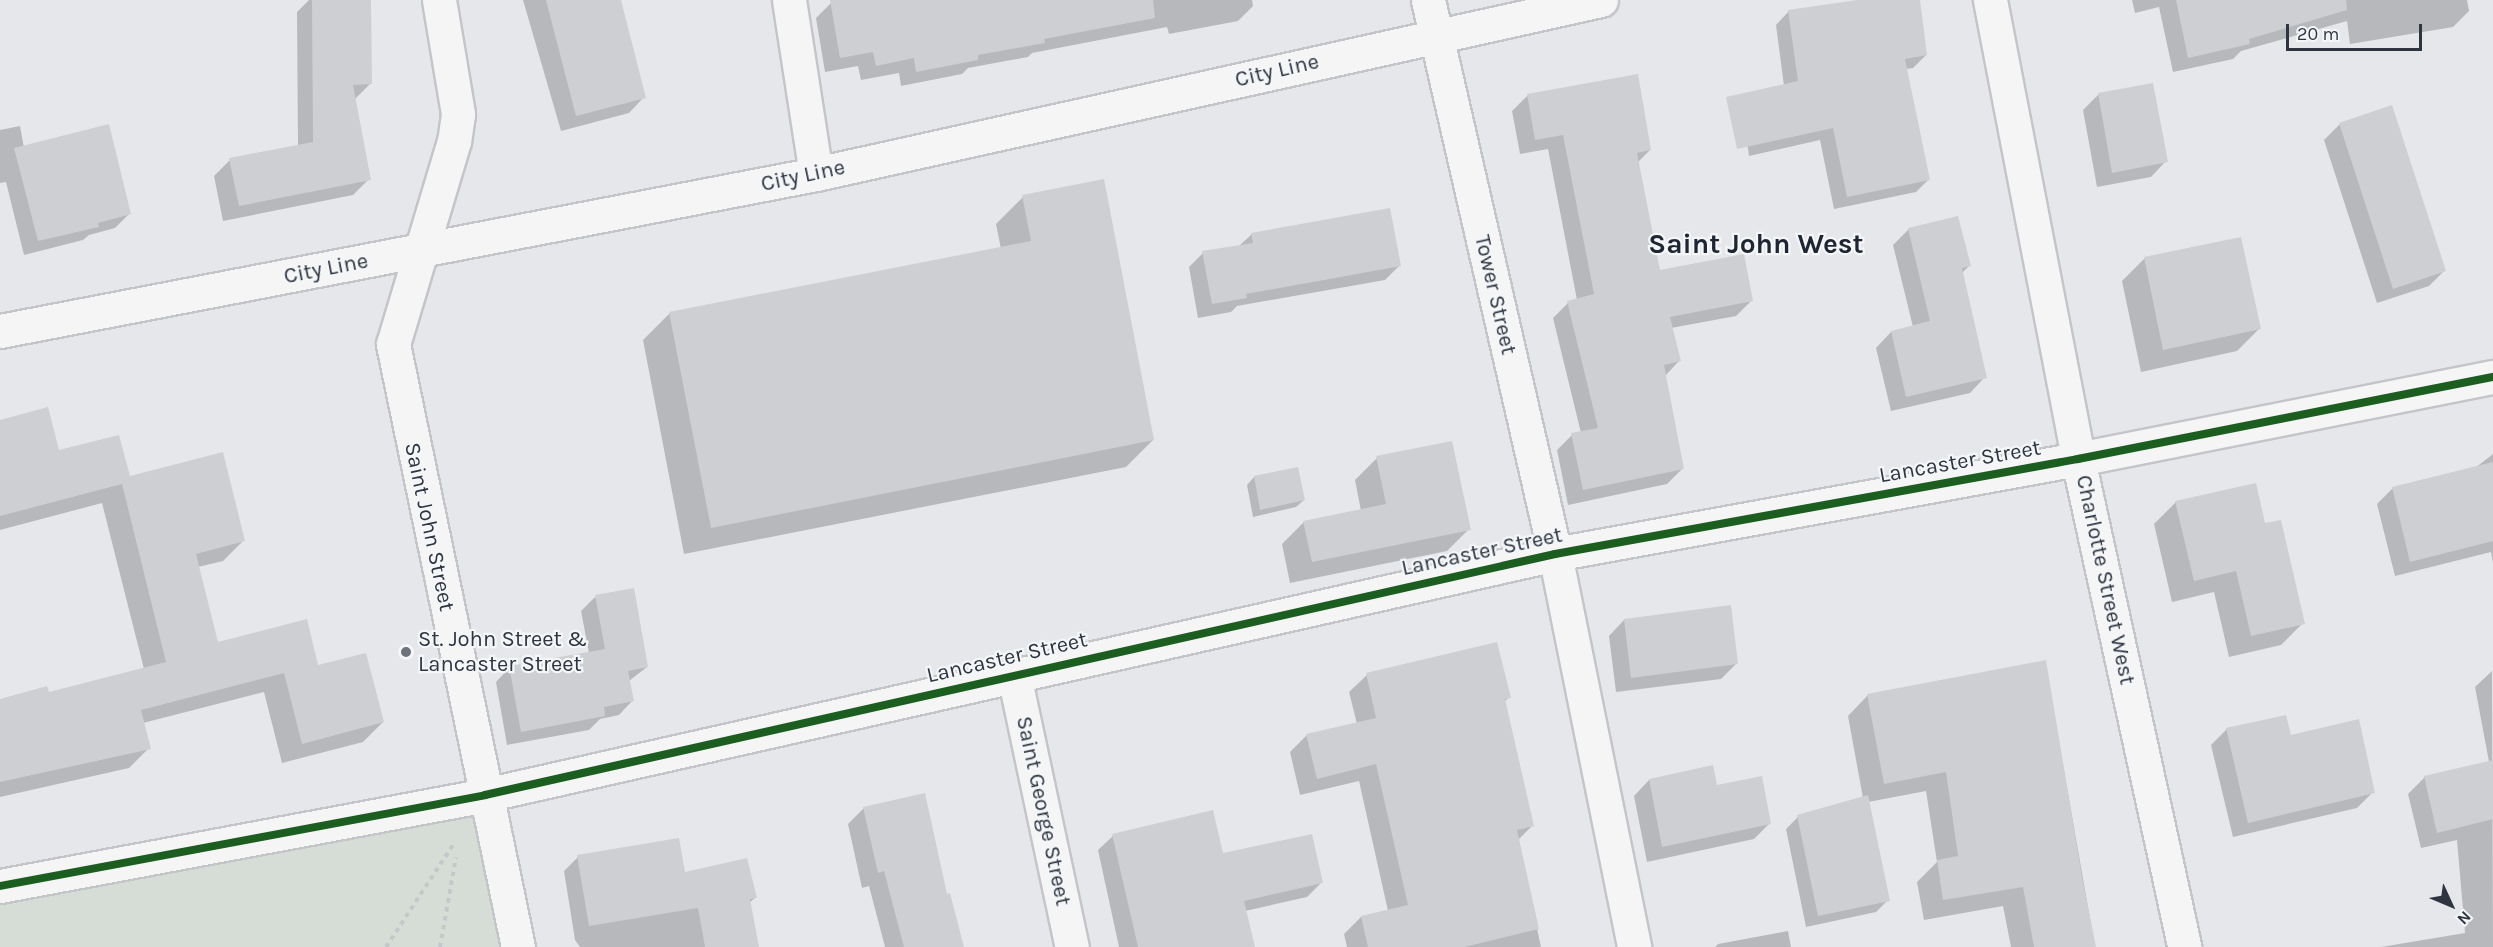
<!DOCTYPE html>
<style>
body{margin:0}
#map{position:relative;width:2493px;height:947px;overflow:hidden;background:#e5e7ea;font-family:Karla,sans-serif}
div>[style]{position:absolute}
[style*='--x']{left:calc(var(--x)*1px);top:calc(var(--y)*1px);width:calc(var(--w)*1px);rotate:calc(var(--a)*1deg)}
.green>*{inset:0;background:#d6ddd6}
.shadow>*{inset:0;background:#0003}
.building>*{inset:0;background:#cecfd2}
.path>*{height:4px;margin-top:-2px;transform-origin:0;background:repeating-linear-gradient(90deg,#c5c8ca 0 4.5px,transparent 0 9px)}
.roads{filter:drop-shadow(2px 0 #c4c5c8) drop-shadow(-2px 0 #c4c5c8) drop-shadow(0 2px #c4c5c8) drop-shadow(0 -2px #c4c5c8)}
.minor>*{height:33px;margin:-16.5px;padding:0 16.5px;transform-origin:16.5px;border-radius:16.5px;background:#f5f5f6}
.tertiary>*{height:33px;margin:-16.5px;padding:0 16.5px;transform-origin:16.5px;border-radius:16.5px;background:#f5f5f6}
.cycleway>*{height:8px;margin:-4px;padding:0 4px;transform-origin:4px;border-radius:4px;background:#1b5e20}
.dots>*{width:16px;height:16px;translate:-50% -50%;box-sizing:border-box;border:3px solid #f4f6f8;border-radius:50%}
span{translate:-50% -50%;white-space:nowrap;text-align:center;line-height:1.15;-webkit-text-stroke:4.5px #f4f6f8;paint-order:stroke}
.street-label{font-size:22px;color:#2e3541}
.poi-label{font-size:22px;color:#2e3541}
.left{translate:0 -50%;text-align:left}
.district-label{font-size:28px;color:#1f2633;font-weight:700}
.north{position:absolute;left:2421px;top:875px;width:60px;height:60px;-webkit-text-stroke:4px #f4f6f8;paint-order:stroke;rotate:134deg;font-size:16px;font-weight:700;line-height:24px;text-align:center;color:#2e3541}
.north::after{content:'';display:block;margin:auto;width:21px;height:27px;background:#2e3541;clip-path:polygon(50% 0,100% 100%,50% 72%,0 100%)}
.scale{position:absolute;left:2286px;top:24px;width:136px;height:27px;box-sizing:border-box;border:3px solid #2e3541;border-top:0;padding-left:8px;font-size:18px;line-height:21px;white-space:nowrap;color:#2e3541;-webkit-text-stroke:4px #f4f6f8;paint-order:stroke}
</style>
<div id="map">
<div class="green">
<div style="clip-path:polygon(485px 795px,518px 947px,0 947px,0 886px)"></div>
</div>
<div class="shadow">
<div style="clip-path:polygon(309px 0,370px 0,370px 84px,354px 100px,369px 179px,353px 195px,223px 221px,214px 176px,230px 160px,298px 146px,297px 12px)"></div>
<div style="clip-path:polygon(523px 0,620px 0,644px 97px,629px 113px,561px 131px)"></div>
<div style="clip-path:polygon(851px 0,1252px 0,1253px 6px,1238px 21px,1169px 34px,1167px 27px,1032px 53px,1028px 57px,968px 68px,962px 74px,901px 86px,899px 73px,861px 80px,858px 66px,825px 72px,816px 18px,831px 3px)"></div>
<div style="clip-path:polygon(1867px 0,1918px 0,1926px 55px,1913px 68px,1906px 69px,1929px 179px,1916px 192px,1834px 209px,1820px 140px,1749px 156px,1742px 105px,1784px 86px,1776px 25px,1789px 11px)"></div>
<div style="clip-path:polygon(2132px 0,2467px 0,2469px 11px,2453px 27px,2350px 44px,2347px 21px,2241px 51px,2233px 59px,2173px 72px,2159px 7px,2135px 13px)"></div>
<div style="clip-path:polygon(2152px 85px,2166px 161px,2151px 177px,2097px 187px,2083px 110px,2098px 95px)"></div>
<div style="clip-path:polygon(1527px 96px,1650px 150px,1638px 162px,1659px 272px,1751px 301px,1736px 316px,1671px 328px,1679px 361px,1665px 376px,1682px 469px,1667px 484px,1568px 505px,1557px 450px,1572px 435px,1581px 433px,1553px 318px,1568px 303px,1577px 300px,1548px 149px,1520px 154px,1512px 111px)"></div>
<div style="clip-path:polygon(2340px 124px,2444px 271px,2429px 286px,2377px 303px,2324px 140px)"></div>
<div style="clip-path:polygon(20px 126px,24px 148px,129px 214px,115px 228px,89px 235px,83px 240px,24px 255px,6px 182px,0 183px,0 130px)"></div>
<div style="clip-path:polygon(1023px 197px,1153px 440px,1126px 467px,684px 554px,643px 340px,670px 313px,1001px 249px,996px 224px)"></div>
<div style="clip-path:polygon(1909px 229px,1969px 266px,1961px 274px,1985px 377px,1970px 393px,1891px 411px,1876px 348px,1891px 332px,1913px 327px,1893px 245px)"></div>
<div style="clip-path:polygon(1252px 234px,1399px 266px,1385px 280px,1237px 306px,1231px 312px,1198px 318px,1189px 267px,1203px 253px,1239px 246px)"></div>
<div style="clip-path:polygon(2240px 239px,2259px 329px,2237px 351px,2141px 372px,2122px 281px,2144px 259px)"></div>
<div style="clip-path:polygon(0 421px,58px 452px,129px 478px,243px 541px,223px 561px,198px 567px,217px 644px,317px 666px,383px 722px,363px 742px,282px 763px,264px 692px,143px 723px,149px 748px,129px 768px,0 797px,0 700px,48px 694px,144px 669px,102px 503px,0 530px)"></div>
<div style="clip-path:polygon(2493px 454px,2493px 563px,2491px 552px,2395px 576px,2377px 504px,2393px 488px,2475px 468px)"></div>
<div style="clip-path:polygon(1377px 458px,1469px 529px,1447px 551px,1290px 583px,1282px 544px,1304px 522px,1361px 511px,1355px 480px)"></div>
<div style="clip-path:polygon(1254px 477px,1304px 500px,1296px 507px,1253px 517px,1247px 485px)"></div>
<div style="clip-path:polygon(2176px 502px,2264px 525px,2303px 623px,2281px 645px,2229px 657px,2214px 592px,2172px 602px,2154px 524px)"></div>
<div style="clip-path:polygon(595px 597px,647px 667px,629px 681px,633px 700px,619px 715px,600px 719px,589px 730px,507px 745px,496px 682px,510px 667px,589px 653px,581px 611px)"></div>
<div style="clip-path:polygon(1624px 620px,1737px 663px,1721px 679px,1616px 692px,1609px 636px)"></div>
<div style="clip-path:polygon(2045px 662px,2095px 947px,2011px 947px,2003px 906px,1924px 920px,1917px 882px,1937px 862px,1926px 791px,1868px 802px,1888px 900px,1876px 912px,1806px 927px,1786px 829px,1798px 817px,1863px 798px,1848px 716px,1868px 695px)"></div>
<div style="clip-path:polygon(2492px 671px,2493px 947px,2381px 947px,2465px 933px,2457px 840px,2421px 848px,2408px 794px,2425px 777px,2489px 762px,2475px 687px)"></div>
<div style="clip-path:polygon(1367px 675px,1509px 697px,1504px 702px,1533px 825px,1518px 840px,1541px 947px,1347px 947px,1344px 934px,1361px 917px,1388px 911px,1359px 781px,1300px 795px,1290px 752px,1307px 735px,1357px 724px,1349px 692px)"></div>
<div style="clip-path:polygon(2227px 729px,2290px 737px,2373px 792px,2357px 808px,2233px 837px,2211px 745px)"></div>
<div style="clip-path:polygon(1649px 780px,1716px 786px,1770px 823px,1754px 839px,1647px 862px,1634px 796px)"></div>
<div style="clip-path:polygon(864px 808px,945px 896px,962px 947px,885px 947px,869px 886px,862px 888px,848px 824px)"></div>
<div style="clip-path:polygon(1113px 836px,1222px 855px,1322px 882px,1307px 897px,1245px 911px,1253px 947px,1119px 947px,1098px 850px)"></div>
<div style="clip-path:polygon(578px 857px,683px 874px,755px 898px,749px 903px,757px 947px,580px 947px,575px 940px,564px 871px)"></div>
<div style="clip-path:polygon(1788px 931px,1791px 947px,1715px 947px,1718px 944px)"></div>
</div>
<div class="building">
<div style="clip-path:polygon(312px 0,371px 0,372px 84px,353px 85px,371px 180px,239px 206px,229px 158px,313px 142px)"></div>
<div style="clip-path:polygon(546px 0,621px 0,646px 98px,576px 116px)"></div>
<div style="clip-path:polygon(830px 0,1153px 0,1155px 18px,1044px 39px,1045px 43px,978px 55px,978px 60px,916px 72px,914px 58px,876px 66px,873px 52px,840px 58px)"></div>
<div style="clip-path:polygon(1857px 0,1920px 0,1927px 55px,1905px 59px,1930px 180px,1847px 197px,1833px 128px,1737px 149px,1726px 97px,1798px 81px,1788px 10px)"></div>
<div style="clip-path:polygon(2176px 0,2346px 0,2347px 10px,2249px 39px,2250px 44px,2188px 58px)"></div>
<div style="clip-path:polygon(1638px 74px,1651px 150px,1637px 153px,1660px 270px,1744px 254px,1753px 301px,1670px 317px,1681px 361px,1664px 365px,1684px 469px,1583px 490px,1571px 433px,1598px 428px,1567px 301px,1594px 294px,1563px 135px,1535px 140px,1527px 94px)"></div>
<div style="clip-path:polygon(2153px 83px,2168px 162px,2112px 173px,2098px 93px)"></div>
<div style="clip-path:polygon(2392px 105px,2446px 271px,2393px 289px,2339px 123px)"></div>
<div style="clip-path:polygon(109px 124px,131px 214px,98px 223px,99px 227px,38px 241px,14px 148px)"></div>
<div style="clip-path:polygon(1104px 179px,1154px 440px,711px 528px,669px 312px,1031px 241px,1022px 195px)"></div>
<div style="clip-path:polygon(1390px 208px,1401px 266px,1246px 294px,1247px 298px,1212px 304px,1202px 251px,1253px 243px,1251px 233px)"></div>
<div style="clip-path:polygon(1958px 216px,1971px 266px,1962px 268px,1987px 378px,1906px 397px,1891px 331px,1930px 321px,1908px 228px)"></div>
<div style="clip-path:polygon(2241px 237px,2261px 329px,2163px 350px,2144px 257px)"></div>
<div style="clip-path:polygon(48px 407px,59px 450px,119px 435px,130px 476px,223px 452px,245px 541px,196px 554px,218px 642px,307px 619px,318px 665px,366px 653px,384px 722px,302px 744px,284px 673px,141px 710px,151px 749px,0 782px,0 699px,47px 686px,49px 692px,166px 662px,122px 484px,0 516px,0 420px)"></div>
<div style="clip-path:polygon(1452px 441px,1471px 530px,1312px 562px,1303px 521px,1386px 504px,1376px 456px)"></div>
<div style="clip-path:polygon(2493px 462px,2493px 541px,2410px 562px,2392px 487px)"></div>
<div style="clip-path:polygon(1298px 467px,1305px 500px,1260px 510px,1254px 476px)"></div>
<div style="clip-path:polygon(2256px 483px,2265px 523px,2281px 520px,2305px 624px,2251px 636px,2236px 571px,2194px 581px,2175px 501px)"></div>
<div style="clip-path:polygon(634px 588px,648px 667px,628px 671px,634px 701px,604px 707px,605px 716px,521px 732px,509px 666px,605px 649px,595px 595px)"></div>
<div style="clip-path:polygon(1731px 605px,1738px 664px,1631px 678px,1624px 619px)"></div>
<div style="clip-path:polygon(1497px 642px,1511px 698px,1505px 699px,1534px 826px,1517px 830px,1539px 929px,1464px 947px,1368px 947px,1361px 916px,1408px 905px,1376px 764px,1317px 779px,1306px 734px,1376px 718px,1366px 673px)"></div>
<div style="clip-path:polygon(2046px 660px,2082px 877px,2096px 947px,2034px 947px,2023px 887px,1943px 900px,1937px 860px,1958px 856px,1946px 772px,1884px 784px,1867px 694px)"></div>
<div style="clip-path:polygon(2286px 715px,2291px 735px,2359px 719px,2375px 793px,2248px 823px,2226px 728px)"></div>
<div style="clip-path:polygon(2493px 760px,2493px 819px,2437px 833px,2424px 776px)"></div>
<div style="clip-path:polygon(1713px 765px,1717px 785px,1762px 776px,1771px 824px,1662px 847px,1649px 779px)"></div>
<div style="clip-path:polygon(925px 793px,947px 894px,950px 893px,964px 947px,904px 947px,884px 871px,878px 873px,863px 807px)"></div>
<div style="clip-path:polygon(1868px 795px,1890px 901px,1818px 916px,1797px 815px)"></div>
<div style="clip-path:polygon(1213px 810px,1223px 853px,1312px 834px,1323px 883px,1244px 901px,1255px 947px,1138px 947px,1112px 834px)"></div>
<div style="clip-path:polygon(679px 838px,685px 872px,747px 858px,757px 898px,750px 899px,759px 947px,705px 947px,698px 908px,589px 926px,577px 855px)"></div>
</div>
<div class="path">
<div style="--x:386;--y:947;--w:126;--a:-56.7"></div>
<div style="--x:440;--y:947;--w:91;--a:-79.9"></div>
</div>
<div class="roads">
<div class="minor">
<div style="--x:789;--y:0;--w:176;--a:81.2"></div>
<div style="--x:1428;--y:0;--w:568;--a:77.09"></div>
<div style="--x:1555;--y:554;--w:401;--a:78.6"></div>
<div style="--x:1990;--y:0;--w:467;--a:79.1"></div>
<div style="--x:2078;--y:459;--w:499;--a:77.7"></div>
<div style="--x:0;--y:331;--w:831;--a:-10.89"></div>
<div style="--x:816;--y:174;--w:804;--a:-12.5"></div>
<div style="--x:1014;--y:675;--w:278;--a:78"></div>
<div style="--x:485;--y:795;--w:1097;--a:-12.69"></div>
<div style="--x:1555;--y:554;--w:532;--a:-10.3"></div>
<div style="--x:2078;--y:459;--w:423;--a:-11.2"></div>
</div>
<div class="tertiary">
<div style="--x:439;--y:0;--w:116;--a:80.5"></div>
<div style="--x:458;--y:114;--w:27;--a:98"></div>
<div style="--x:454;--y:141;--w:212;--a:106.7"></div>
<div style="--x:393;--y:344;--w:616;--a:78.29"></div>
<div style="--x:0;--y:886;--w:493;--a:-10.6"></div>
</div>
</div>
<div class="cycleway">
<div style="--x:0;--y:886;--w:493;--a:-10.6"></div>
<div style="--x:485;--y:795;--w:1097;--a:-12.69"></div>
<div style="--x:1555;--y:554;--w:532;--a:-10.3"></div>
<div style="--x:2078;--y:459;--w:423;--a:-11.2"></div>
</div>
<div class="dots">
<div style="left:406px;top:652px;background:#6e737c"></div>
</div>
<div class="street-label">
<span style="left:1277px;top:71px;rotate:-13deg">City Line</span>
<span style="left:803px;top:176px;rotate:-12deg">City Line</span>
<span style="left:326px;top:269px;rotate:-11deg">City Line</span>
<span style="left:1495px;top:295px;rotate:77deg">Tower Street</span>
<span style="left:1960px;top:462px;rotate:-10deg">Lancaster Street</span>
<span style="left:429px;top:527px;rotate:78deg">Saint John Street</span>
<span style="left:1482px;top:552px;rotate:-12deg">Lancaster Street</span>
<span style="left:2105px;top:580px;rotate:78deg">Charlotte Street West</span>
<span style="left:1007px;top:658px;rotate:-13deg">Lancaster Street</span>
<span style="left:1043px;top:811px;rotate:78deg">Saint George Street</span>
</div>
<div class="poi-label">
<span class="left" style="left:418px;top:652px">St. John Street &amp;<br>Lancaster Street</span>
</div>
<div class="district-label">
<span style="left:1756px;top:244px">Saint John West</span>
</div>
<div class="north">N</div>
<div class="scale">20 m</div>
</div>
